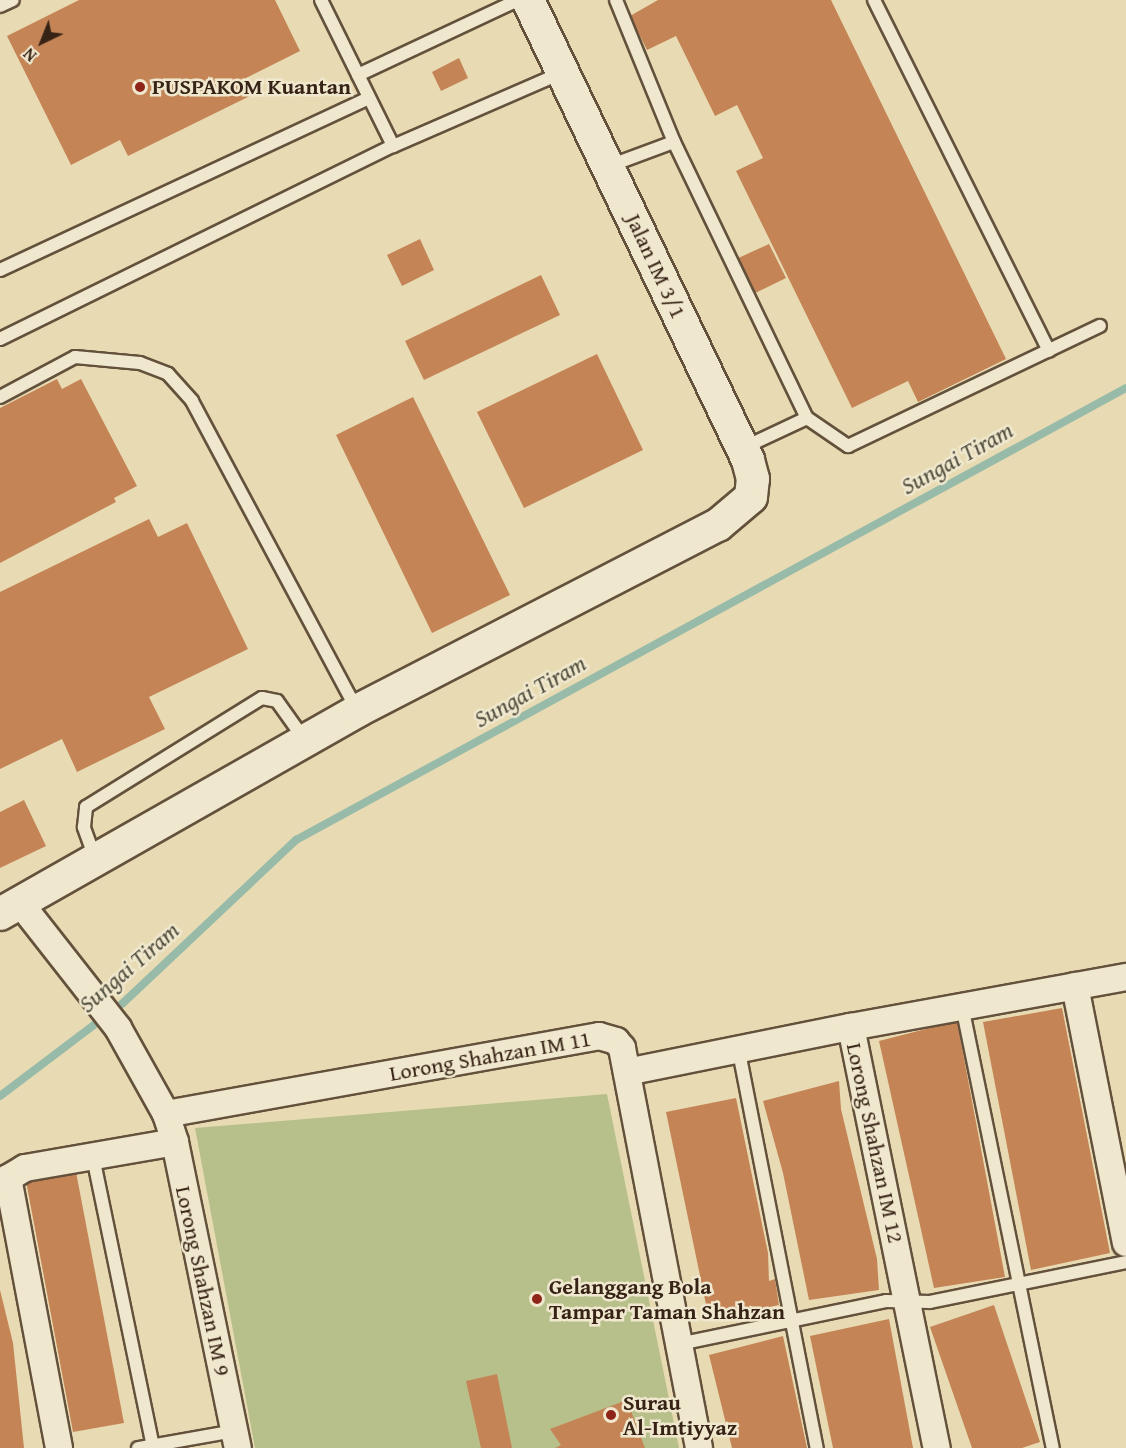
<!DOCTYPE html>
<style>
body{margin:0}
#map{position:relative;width:1126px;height:1448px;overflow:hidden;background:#e8dbb3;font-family:"Gentium Book Plus",serif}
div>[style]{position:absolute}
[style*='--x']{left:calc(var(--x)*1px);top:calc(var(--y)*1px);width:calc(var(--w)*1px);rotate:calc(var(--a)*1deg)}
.green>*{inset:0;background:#b7c08b}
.stream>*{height:8px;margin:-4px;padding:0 4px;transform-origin:4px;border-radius:4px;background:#98bba9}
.building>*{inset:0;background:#c48456}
.roads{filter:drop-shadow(2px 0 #63513c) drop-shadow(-2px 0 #63513c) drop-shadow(0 2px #63513c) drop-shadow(0 -2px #63513c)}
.service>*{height:12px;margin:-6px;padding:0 6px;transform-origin:6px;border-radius:6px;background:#f0e8ce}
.minor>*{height:26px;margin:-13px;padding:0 13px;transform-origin:13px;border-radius:13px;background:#f0e8ce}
.tertiary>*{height:32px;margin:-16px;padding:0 16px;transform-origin:16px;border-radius:16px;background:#f0e8ce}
.dots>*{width:16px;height:16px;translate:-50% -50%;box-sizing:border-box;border:3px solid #f0e8ce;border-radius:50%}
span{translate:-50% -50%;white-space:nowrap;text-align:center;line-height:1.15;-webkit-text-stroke:5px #f0e8ce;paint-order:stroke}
.poi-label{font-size:22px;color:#372315;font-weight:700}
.left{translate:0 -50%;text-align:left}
.street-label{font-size:22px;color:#372315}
.water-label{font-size:24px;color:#545141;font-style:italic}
.north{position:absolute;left:12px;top:12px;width:60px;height:60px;-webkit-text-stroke:4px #f0e8ce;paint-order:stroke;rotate:223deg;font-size:16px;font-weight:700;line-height:24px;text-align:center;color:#372315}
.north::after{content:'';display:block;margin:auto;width:21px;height:27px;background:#372315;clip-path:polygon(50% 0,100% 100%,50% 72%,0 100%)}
</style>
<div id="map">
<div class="green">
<div style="clip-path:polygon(607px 1094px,679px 1448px,255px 1448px,195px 1128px)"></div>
</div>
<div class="stream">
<div style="--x:0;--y:1096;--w:154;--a:-37.1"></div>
<div style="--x:123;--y:1003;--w:238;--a:-43.3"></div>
<div style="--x:296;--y:840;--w:945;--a:-28.57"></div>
</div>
<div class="building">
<div style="clip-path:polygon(79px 0,275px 0,300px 51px,244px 79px,252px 95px,128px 156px,120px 140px,71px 165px,7px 36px)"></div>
<div style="clip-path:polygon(658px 0,831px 0,1006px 359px,918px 402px,908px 381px,852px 408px,736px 171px,763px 158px,737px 105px,715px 116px,676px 36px,647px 50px,630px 16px)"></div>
<div style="clip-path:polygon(459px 58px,468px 78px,441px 91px,432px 72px)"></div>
<div style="clip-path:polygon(420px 239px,434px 270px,402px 286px,387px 255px)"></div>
<div style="clip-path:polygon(769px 244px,786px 278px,751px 295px,734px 260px)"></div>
<div style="clip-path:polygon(541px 275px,560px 315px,424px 380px,405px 341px)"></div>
<div style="clip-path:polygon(597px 354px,643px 450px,524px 508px,477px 412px)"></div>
<div style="clip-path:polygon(57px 379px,62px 389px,81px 379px,137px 486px,114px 498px,116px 502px,0 563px,0 408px)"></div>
<div style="clip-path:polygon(413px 397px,510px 595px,432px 633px,336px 435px)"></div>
<div style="clip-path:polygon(149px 519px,158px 537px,187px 523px,248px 649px,149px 697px,165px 729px,77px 772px,62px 739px,0 769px,0 592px)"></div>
<div style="clip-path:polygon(24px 800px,46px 846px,0 868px,0 812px)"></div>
<div style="clip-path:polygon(1062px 1008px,1110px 1253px,1031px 1270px,983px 1022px)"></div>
<div style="clip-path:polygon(957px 1021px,1005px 1277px,934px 1288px,879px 1041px)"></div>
<div style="clip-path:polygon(839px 1081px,841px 1109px,877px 1259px,879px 1290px,809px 1300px,783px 1173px,763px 1101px)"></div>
<div style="clip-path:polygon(736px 1098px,768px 1253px,769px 1281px,775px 1279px,779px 1305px,709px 1319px,666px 1112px)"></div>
<div style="clip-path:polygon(76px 1172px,124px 1423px,73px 1432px,26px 1181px)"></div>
<div style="clip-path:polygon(0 1290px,13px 1343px,24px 1448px,0 1448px)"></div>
<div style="clip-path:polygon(994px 1305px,1040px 1442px,1022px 1448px,972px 1448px,930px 1327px)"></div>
<div style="clip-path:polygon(889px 1319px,913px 1448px,833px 1448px,810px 1336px)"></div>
<div style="clip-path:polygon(783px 1336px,807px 1448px,732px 1448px,709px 1355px)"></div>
<div style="clip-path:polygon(497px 1374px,512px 1448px,481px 1448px,466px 1381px)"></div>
<div style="clip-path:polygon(627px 1400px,645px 1448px,555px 1448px,561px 1445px,550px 1429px)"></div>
</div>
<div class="roads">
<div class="service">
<div style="--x:321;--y:0;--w:163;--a:63.7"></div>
<div style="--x:616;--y:0;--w:153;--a:67.8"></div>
<div style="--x:674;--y:142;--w:306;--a:64.3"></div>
<div style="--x:807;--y:418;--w:71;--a:154.9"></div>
<div style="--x:874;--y:0;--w:392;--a:63.5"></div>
<div style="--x:0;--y:6;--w:14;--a:-25"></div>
<div style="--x:358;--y:75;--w:177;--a:-25.1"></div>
<div style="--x:609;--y:166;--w:69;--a:-20.3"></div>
<div style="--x:0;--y:270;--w:407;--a:-25"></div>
<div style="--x:0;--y:339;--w:438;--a:-26.2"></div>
<div style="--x:393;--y:146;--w:183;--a:-23.5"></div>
<div style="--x:0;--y:397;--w:85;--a:-28.1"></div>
<div style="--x:75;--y:357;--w:65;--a:5.3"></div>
<div style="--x:140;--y:363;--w:30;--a:21"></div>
<div style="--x:168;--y:374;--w:36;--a:48"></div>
<div style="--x:192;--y:401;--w:350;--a:61.9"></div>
<div style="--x:807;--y:418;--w:50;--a:34.3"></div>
<div style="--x:848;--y:446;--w:279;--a:-25.5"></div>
<div style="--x:95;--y:858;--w:33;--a:-110"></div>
<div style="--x:84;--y:827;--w:20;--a:-84"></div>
<div style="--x:86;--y:807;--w:207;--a:-31.8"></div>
<div style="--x:262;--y:698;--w:15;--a:11"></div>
<div style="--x:277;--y:701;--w:47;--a:54.6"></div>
<div style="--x:962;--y:1006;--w:451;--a:78.4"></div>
<div style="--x:739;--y:1052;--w:404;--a:78.9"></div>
<div style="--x:93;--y:1157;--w:297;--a:78.3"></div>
<div style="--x:679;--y:1344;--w:211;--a:-11.7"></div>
<div style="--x:886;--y:1301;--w:44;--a:1.3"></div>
<div style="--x:930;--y:1302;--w:200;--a:-11.5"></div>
<div style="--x:138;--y:1448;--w:97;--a:-10"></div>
</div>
<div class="minor">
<div style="--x:20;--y:903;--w:159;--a:51.9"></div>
<div style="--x:118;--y:1028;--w:98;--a:60.8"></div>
<div style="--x:166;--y:1114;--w:29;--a:72"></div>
<div style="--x:175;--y:1142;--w:312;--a:78.4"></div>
<div style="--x:1075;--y:986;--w:262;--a:78.8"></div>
<div style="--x:851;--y:1027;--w:280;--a:-10.3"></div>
<div style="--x:627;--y:1072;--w:228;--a:-11.4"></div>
<div style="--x:851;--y:1027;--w:430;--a:78.5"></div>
<div style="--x:166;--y:1114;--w:440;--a:-10.2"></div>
<div style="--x:599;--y:1036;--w:18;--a:16"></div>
<div style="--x:616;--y:1041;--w:9;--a:49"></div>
<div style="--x:622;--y:1048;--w:407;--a:79.1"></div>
<div style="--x:8;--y:1178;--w:275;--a:79.3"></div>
<div style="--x:0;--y:1183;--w:29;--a:-31"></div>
<div style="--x:25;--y:1168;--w:152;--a:-9.8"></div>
</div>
<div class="tertiary">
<div style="--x:0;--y:914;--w:411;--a:-29.6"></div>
<div style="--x:357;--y:711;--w:406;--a:-27.3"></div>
<div style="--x:718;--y:525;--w:43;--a:-40.3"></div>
<div style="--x:751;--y:497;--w:18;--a:-84"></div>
<div style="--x:753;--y:479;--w:20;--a:-105"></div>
<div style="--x:748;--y:460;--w:510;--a:-115.56"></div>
</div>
</div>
<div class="dots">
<div style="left:140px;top:87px;background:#8f2418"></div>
<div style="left:537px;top:1299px;background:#8f2418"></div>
<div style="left:611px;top:1415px;background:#8f2418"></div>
</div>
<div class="poi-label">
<span class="left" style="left:152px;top:87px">PUSPAKOM Kuantan</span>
<span class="left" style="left:549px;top:1299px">Gelanggang Bola<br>Tampar Taman Shahzan</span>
<span class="left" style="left:623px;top:1415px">Surau<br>Al-Imtiyyaz</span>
</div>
<div class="street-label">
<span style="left:656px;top:266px;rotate:65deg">Jalan IM 3/1</span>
<span style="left:490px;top:1056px;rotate:-10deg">Lorong Shahzan IM 11</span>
<span style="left:875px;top:1143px;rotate:78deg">Lorong Shahzan IM 12</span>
<span style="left:203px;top:1281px;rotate:78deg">Lorong Shahzan IM 9</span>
</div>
<div class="water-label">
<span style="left:957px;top:458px;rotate:-29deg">Sungai Tiram</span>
<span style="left:530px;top:691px;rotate:-29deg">Sungai Tiram</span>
<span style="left:129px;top:967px;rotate:-41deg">Sungai Tiram</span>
</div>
<div class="north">N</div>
</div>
